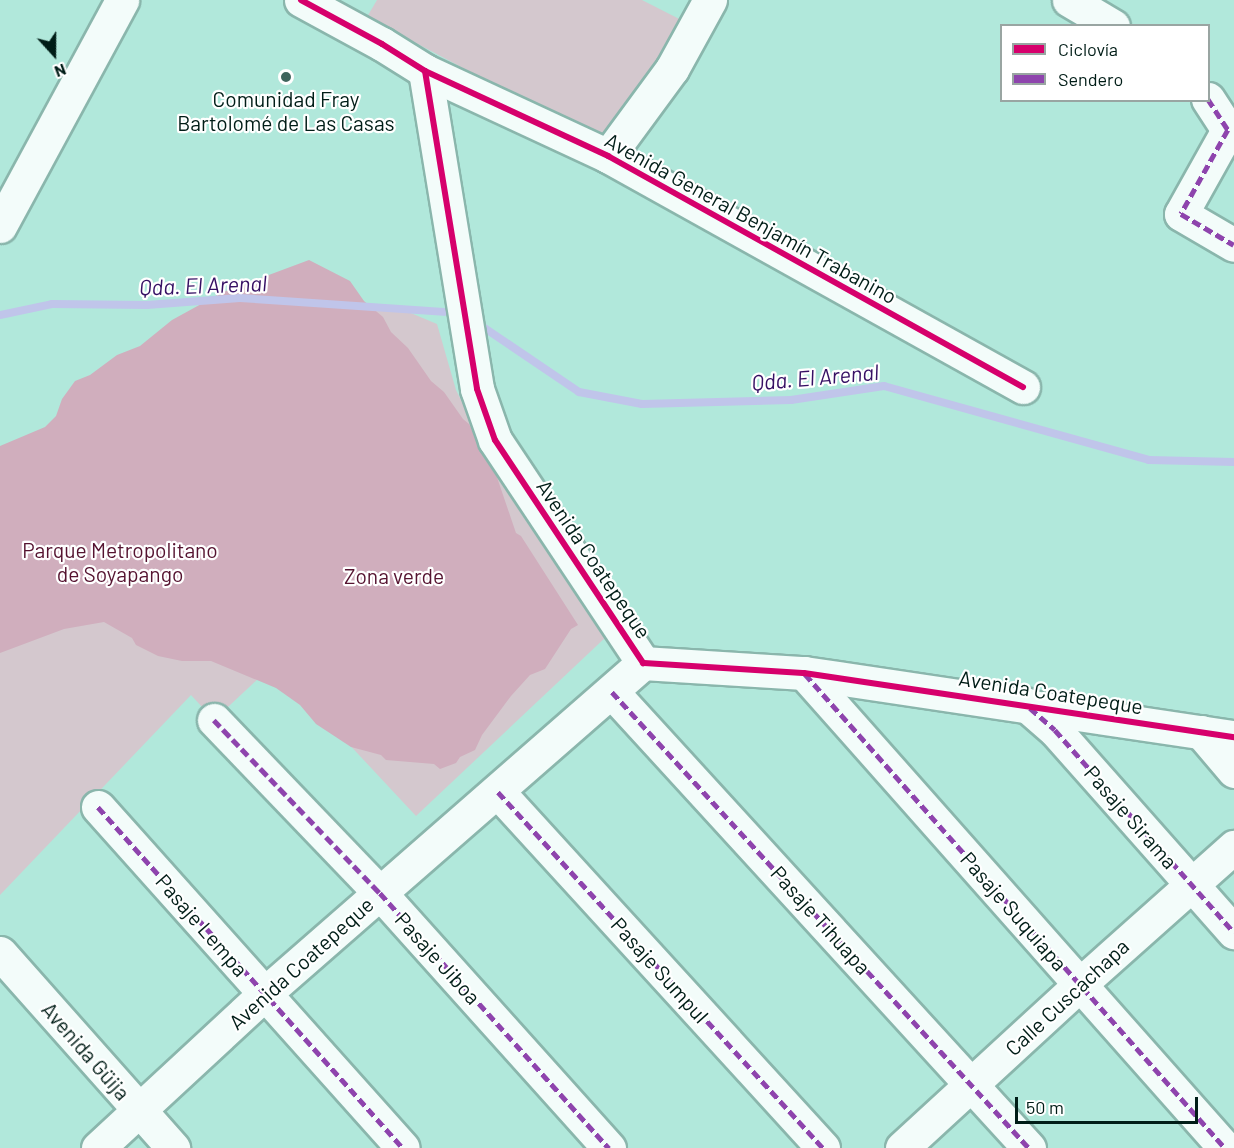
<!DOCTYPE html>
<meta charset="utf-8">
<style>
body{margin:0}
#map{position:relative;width:1234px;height:1148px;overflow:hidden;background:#b1e8db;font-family:Barlow,sans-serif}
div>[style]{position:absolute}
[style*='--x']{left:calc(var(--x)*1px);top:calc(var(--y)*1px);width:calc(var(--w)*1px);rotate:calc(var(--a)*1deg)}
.green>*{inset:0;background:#d4c8ce}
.forest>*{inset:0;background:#d0aebd}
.stream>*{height:8px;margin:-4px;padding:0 4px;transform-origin:4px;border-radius:4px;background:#c0c5ea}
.roads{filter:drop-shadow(2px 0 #8ab6ac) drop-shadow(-2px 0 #8ab6ac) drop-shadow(0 2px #8ab6ac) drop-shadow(0 -2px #8ab6ac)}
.minor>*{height:33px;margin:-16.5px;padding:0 16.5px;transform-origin:16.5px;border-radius:16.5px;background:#f3fcfa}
.quiet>*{height:4.5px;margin-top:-2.25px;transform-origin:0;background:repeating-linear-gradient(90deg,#8e44ad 0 9px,transparent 0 13.5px)}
.cycleway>*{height:6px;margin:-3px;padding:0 3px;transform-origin:3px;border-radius:3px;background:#d6006c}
.dots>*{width:16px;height:16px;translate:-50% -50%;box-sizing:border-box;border:3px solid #fff;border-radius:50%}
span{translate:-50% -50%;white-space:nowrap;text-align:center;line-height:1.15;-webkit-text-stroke:4.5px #fff;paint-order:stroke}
.poi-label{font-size:21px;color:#001d17}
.street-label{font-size:21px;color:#001d17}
.park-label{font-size:21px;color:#551330}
.water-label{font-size:22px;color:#361064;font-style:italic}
.legend{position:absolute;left:1000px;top:24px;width:210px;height:78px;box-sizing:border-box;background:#fff;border:2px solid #99a5a2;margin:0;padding:8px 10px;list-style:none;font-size:18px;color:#001d17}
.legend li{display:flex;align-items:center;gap:12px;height:30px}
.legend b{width:30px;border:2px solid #99a5a2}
.north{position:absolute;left:24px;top:24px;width:60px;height:60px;-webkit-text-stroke:4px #fff;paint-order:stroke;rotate:159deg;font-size:16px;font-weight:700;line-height:24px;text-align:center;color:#001d17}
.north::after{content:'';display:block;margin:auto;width:21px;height:27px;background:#001d17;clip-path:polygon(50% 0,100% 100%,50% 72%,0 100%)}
.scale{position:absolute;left:1015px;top:1097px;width:183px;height:27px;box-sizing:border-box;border:3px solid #001d17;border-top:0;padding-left:8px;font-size:18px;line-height:21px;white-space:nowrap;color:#001d17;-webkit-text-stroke:4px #fff;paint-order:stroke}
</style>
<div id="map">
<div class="green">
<div style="clip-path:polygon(377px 0,642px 0,695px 27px,608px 145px,367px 17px)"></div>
<div style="clip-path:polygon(317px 308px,406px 311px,437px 324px,456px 390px,467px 412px,607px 636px,416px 816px,274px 664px,214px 720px,191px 695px,0 895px,0 467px)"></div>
</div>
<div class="forest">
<div style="clip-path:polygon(309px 260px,350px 281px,364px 301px,383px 317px,391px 332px,408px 348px,431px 381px,444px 392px,463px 419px,469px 424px,480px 446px,487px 448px,516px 533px,521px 536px,578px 625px,571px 629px,545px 669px,530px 675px,511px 696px,482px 735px,475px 750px,460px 757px,456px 763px,440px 769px,434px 764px,386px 760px,381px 755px,351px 747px,316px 724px,300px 705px,276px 688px,211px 661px,182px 661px,158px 656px,136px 645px,132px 638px,104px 622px,64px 629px,0 653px,0 446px,45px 427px,56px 416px,62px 399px,75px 381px,90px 375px,117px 355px,140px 346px,172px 320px,223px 292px)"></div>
</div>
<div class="stream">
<div style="--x:0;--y:315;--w:53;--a:-11.9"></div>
<div style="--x:52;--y:304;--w:95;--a:0.6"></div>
<div style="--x:147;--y:305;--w:93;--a:-4.3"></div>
<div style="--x:240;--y:298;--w:204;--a:3.9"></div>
<div style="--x:483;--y:327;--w:116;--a:34.1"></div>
<div style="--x:579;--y:392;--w:64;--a:10.8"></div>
<div style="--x:642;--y:404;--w:149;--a:-1.5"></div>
<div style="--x:791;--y:400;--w:94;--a:-8.6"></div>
<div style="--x:884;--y:386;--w:275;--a:15.6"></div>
<div style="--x:1149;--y:460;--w:85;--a:1.3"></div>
</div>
<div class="roads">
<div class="minor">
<div style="--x:301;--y:0;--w:92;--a:28.5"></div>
<div style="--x:382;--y:44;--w:51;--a:32.1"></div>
<div style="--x:425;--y:71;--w:202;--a:24.9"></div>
<div style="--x:608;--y:156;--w:475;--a:29.1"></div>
<div style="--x:1069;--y:0;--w:51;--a:30.6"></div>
<div style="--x:425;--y:71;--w:322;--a:80.7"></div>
<div style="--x:477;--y:389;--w:54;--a:70.6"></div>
<div style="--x:495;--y:440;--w:268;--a:56.4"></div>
<div style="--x:643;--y:663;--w:161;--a:3.6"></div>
<div style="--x:804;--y:673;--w:435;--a:8.5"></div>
<div style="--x:1208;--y:99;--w:37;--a:57"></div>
<div style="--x:1228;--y:130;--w:96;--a:119.2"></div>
<div style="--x:1181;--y:214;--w:61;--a:30.3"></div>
<div style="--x:608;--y:156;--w:108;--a:-53.7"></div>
<div style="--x:672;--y:69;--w:79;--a:-61.2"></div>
<div style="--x:0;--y:226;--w:257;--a:-61.6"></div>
<div style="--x:804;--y:673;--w:635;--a:48.45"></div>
<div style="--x:612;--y:692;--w:618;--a:47.56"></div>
<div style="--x:1025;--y:704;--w:40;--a:41"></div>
<div style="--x:1055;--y:730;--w:270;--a:48.5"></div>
<div style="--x:214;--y:720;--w:240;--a:46.2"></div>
<div style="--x:380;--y:893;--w:343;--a:48.1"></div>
<div style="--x:1201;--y:732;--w:51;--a:49.8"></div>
<div style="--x:498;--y:792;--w:482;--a:47.6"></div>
<div style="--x:98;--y:807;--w:457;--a:48.2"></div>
<div style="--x:0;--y:953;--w:261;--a:48.4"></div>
<div style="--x:98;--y:1148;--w:225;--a:-42.8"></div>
<div style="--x:263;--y:995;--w:505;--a:-41.14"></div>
<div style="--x:902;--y:1148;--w:241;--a:-42.6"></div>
<div style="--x:1079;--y:985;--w:208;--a:-41.7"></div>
</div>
</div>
<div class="quiet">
<div style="--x:1208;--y:99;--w:37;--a:57"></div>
<div style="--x:1228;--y:130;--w:96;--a:119.2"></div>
<div style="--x:1181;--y:214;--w:61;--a:30.3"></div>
<div style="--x:805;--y:674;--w:633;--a:48.46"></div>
<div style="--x:612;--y:692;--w:618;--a:47.56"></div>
<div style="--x:1030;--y:708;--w:33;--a:41"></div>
<div style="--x:1055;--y:730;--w:270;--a:48.5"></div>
<div style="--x:214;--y:720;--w:240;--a:46.2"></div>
<div style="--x:380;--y:893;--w:343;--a:48.1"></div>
<div style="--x:498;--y:792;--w:482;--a:47.6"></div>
<div style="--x:98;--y:807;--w:457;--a:48.2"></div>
</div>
<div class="cycleway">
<div style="--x:301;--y:0;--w:92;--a:28.5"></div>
<div style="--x:382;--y:44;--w:51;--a:32.1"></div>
<div style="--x:425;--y:71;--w:202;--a:24.9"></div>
<div style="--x:608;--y:156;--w:475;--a:29.1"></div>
<div style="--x:425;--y:71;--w:322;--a:80.7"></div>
<div style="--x:477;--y:389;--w:54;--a:70.6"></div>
<div style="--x:495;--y:440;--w:268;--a:56.4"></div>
<div style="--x:643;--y:663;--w:161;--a:3.6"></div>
<div style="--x:804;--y:673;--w:435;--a:8.5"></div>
</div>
<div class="dots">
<div style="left:286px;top:77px;background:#3e645c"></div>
</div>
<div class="poi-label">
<span style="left:286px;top:111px">Comunidad Fray<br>Bartolomé de Las Casas</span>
</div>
<div class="street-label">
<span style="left:751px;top:218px;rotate:29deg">Avenida General Benjamín Trabanino</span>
<span style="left:594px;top:559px;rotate:56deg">Avenida Coatepeque</span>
<span style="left:1051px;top:692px;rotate:9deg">Avenida Coatepeque</span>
<span style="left:1131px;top:817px;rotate:49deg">Pasaje Sirama</span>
<span style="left:1014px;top:911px;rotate:49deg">Pasaje Suquiapa</span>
<span style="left:821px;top:920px;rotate:48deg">Pasaje Tihuapa</span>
<span style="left:202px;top:925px;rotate:49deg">Pasaje Lempa</span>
<span style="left:438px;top:958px;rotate:48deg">Pasaje Jiboa</span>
<span style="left:301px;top:963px;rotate:-42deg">Avenida Coatepeque</span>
<span style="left:660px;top:970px;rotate:48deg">Pasaje Sumpul</span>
<span style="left:1067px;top:997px;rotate:-43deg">Calle Cuscachapa</span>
<span style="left:86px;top:1051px;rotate:49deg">Avenida Güija</span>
</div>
<div class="park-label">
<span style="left:120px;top:562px">Parque Metropolitano<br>de Soyapango</span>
<span style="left:394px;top:576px">Zona verde</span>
</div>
<div class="water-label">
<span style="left:203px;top:285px;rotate:-2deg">Qda. El Arenal</span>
<span style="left:815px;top:377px;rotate:-5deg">Qda. El Arenal</span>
</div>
<ul class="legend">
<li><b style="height:8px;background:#d6006c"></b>Ciclovía</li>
<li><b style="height:8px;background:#8e44ad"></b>Sendero</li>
</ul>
<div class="north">N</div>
<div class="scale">50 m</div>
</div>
